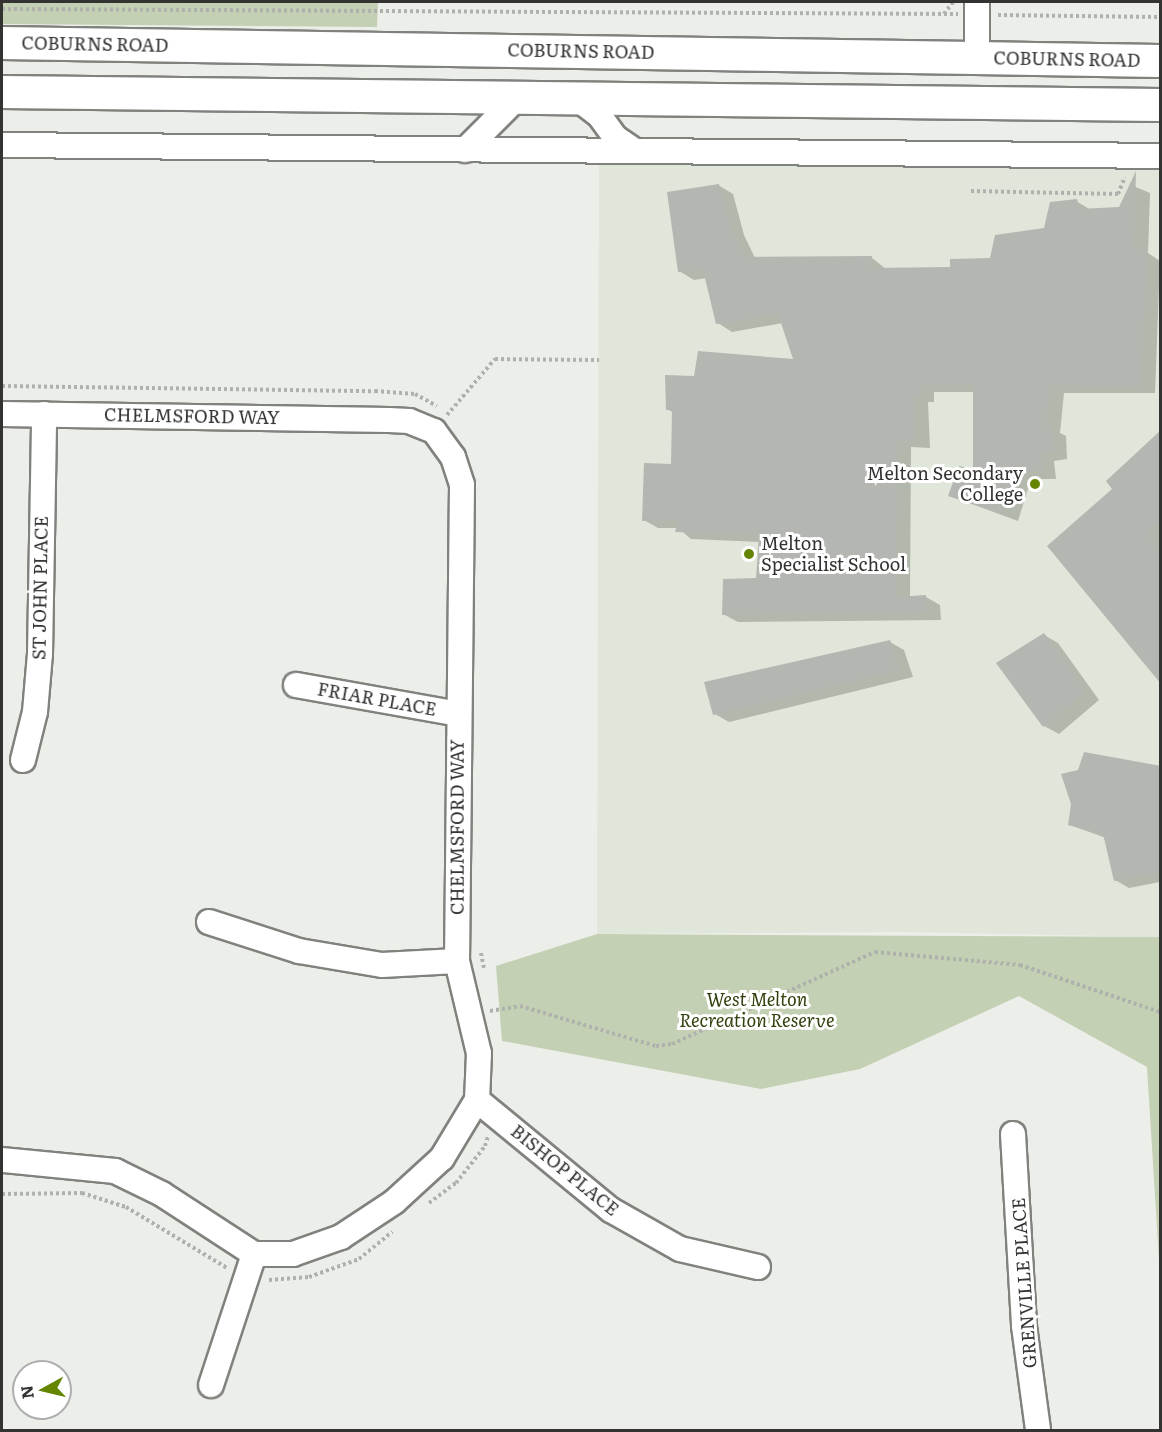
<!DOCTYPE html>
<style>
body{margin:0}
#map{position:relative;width:1162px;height:1432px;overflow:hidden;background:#eceee9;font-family:Literata,serif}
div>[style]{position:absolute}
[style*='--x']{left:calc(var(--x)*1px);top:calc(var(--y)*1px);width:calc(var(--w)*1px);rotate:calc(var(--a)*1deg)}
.built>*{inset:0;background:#e0e6d9}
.green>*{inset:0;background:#c4d0b3}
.shadow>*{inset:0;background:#0003}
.building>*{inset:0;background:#b4b6b1}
.path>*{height:4px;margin-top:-2px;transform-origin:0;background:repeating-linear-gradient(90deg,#afb1ad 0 3px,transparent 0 6px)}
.roads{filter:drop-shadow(2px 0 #80827d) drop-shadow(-2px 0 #80827d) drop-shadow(0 2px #80827d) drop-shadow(0 -2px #80827d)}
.minor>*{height:24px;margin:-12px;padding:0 12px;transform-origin:12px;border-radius:12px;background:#fff}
.tertiary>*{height:32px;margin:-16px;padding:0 16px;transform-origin:16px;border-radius:16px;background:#fff}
.dots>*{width:16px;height:16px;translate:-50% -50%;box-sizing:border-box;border:3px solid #fff;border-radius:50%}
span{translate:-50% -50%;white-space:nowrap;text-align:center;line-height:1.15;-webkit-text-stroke:6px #fff;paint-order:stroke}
.street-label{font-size:18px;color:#333432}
.poi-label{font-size:18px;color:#333432}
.right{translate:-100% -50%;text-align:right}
.left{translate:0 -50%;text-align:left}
.park-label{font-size:18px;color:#30410c;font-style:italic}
.frame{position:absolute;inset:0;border:3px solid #333432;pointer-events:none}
.north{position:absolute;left:12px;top:1360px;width:60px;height:60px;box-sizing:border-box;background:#fff;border:2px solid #adaead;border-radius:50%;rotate:262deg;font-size:16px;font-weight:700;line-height:24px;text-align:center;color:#333432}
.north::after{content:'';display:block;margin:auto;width:21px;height:27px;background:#638500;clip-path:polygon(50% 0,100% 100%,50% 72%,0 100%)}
</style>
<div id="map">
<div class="built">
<div style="clip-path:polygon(599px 158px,1160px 167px,1160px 937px,893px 932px,597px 934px)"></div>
</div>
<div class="green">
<div style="clip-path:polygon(2px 2px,378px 2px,377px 27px,2px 24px)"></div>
<div style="clip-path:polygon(597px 934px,1160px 937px,1160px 1276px,1147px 1067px,1019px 996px,860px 1069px,761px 1089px,502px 1041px,496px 966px)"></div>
</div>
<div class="shadow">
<div style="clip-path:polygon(718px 185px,733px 194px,744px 235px,755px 258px,872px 258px,886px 269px,951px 269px,991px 260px,1045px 229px,1076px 201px,1091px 210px,1120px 209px,1131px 185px,1150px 193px,1148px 253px,1160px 261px,1155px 393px,1064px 393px,1060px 433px,1066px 436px,1067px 459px,1054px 461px,1056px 479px,1031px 479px,1018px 521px,950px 496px,974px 471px,974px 392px,934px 392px,934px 402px,928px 402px,930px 448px,911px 447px,910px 598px,926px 597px,940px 605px,941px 620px,738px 622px,723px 614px,757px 580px,760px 542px,691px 539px,678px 528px,658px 528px,644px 520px,673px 465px,674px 413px,667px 409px,695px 377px,795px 360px,783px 323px,732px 332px,718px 323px,707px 278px,694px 280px,679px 271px)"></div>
<div style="clip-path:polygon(1160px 432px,1160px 681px,1114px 489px)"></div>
<div style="clip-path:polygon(1044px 635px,1058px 643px,1099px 700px,1059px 734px,1044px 726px)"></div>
<div style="clip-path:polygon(890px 642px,904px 650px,913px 677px,729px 722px,715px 714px)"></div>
<div style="clip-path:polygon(1160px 768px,1160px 882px,1129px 888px,1115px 880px,1106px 838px,1070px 825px)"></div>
</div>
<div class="building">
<div style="clip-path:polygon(1136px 171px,1134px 248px,1147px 251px,1141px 386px,1050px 385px,1046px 427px,1052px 426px,1053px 451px,1040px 453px,1042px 472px,1017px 471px,1003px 514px,948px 496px,959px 466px,973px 469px,973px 385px,920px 385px,920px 395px,914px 395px,916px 441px,897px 440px,896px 597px,926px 595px,927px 612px,722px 615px,723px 579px,756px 578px,759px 535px,675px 532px,678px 520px,642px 521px,644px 463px,671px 464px,672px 410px,666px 410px,665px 375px,694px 376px,698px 351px,793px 359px,778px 314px,716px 324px,703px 270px,678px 272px,667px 192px,719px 184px,730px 226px,745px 257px,872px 256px,871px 268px,950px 267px,950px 259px,990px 258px,995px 235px,1044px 228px,1050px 202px,1077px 199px,1079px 209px,1119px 207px)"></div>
<div style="clip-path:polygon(1161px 430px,1161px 521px,1147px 533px,1161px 550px,1161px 684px,1047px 546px,1112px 489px,1106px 481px)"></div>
<div style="clip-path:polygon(1044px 633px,1086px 691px,1043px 727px,996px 663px)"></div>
<div style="clip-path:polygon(890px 640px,899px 670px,713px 715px,704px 682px)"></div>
<div style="clip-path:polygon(1084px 752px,1161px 766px,1161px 871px,1114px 881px,1103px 834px,1068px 825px,1071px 804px,1061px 774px,1078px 770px)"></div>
</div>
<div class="path">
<div style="--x:2;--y:9;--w:956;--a:0.3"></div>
<div style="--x:944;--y:14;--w:15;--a:-53"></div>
<div style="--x:998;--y:15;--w:162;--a:0.7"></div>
<div style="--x:971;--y:191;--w:147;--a:1.2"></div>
<div style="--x:1118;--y:194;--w:18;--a:-68"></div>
<div style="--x:2;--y:386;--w:373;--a:0.8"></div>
<div style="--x:375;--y:391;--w:40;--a:4.3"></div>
<div style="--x:415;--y:394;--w:25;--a:29"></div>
<div style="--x:447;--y:415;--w:74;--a:-49.4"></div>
<div style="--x:495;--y:359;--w:104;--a:0.6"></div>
<div style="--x:481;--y:953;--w:16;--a:79"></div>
<div style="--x:490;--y:1011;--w:30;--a:-9"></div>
<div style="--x:520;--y:1006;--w:142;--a:16.4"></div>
<div style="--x:656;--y:1046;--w:16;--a:-7"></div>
<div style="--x:672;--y:1044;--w:223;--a:-24.4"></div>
<div style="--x:875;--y:952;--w:146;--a:5.1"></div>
<div style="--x:1020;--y:965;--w:148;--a:18.6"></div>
<div style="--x:2;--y:1194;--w:80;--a:-0.7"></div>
<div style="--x:82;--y:1193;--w:46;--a:17.7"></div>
<div style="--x:126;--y:1207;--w:118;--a:31.1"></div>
<div style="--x:429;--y:1203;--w:34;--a:-37"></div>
<div style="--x:456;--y:1183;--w:47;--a:-51.9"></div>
<div style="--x:485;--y:1146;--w:10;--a:-73"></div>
<div style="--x:269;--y:1280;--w:40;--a:-4.3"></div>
<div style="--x:309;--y:1277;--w:53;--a:-19.8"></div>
<div style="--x:359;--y:1259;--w:43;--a:-39.3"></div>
</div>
<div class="roads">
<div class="minor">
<div style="--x:977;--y:57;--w:55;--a:-90"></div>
<div style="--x:579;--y:100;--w:25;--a:37"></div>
<div style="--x:599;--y:115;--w:29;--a:54"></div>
<div style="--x:616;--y:138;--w:23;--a:34"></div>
<div style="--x:2;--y:145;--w:1158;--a:0.54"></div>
<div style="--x:465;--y:150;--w:72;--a:-45"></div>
<div style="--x:2;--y:414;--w:387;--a:0.9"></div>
<div style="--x:389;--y:420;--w:20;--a:3"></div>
<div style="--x:409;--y:421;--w:27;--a:22"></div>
<div style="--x:434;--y:431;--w:32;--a:54"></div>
<div style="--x:453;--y:457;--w:29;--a:72"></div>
<div style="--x:462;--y:485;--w:476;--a:90.6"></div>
<div style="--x:457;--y:961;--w:95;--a:76.6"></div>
<div style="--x:479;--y:1053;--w:47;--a:92.4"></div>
<div style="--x:477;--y:1100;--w:68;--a:121.1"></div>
<div style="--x:442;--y:1158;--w:65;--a:137.5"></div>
<div style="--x:394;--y:1202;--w:64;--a:146.6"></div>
<div style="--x:341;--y:1237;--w:51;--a:160.5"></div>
<div style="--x:293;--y:1254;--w:39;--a:180"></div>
<div style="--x:254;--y:1254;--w:110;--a:-146.9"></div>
<div style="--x:162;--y:1194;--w:52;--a:-153.9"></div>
<div style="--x:115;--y:1171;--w:114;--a:-174.4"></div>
<div style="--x:296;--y:685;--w:165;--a:10.1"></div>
<div style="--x:23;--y:760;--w:49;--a:-76"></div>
<div style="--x:35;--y:712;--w:58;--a:-85.1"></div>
<div style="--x:40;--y:654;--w:240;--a:-89"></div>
<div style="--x:209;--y:922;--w:95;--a:17.9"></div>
<div style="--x:299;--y:951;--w:84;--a:9.6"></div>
<div style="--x:382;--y:965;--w:75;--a:-3.1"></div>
<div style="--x:477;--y:1100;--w:173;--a:39.4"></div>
<div style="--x:611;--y:1210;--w:79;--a:29.5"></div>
<div style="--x:680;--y:1249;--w:80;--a:13"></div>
<div style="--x:1013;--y:1134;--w:192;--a:86.7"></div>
<div style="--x:1024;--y:1326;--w:105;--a:82.3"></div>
<div style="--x:211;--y:1385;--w:138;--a:-71.8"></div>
</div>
<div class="tertiary">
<div style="--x:2;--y:43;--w:1158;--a:0.89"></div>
<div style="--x:2;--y:92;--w:1158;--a:0.64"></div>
</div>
</div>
<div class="dots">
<div style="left:1035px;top:484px;background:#638500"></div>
<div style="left:749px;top:554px;background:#638500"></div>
</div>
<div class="street-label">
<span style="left:95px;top:44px;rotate:1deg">COBURNS ROAD</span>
<span style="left:581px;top:51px;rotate:1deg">COBURNS ROAD</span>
<span style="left:1067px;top:59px;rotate:1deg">COBURNS ROAD</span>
<span style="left:192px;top:416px;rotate:1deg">CHELMSFORD WAY</span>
<span style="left:40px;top:588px;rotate:-89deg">ST JOHN PLACE</span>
<span style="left:377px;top:699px;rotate:10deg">FRIAR PLACE</span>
<span style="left:457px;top:827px;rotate:-90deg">CHELMSFORD WAY</span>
<span style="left:565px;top:1170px;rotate:39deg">BISHOP PLACE</span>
<span style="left:1024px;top:1283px;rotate:-94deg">GRENVILLE PLACE</span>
</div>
<div class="poi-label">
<span class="right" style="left:1023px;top:484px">Melton Secondary<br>College</span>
<span class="left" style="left:761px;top:554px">Melton<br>Specialist School</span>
</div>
<div class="park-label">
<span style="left:757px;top:1010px">West Melton<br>Recreation Reserve</span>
</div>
<div class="frame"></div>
<div class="north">N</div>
</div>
